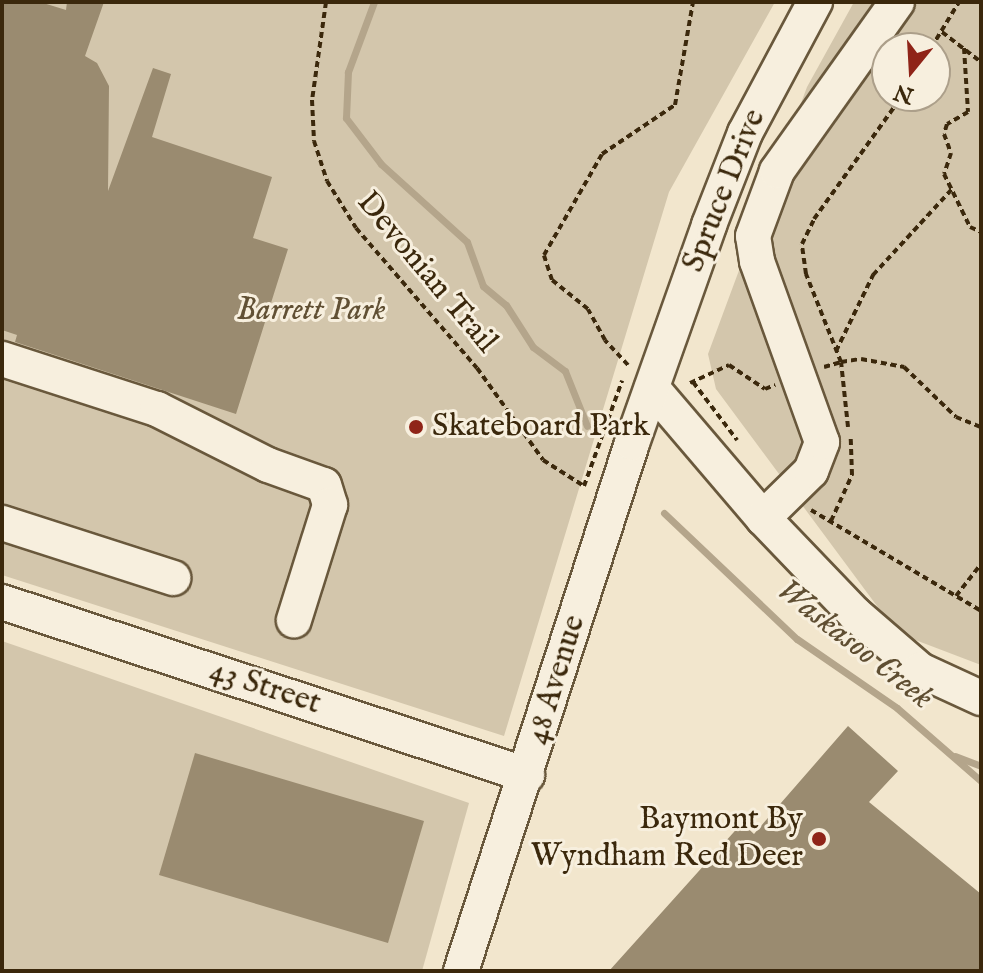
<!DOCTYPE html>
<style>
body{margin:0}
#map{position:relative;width:983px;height:973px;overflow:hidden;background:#f2e6cd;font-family:"IM FELL English",serif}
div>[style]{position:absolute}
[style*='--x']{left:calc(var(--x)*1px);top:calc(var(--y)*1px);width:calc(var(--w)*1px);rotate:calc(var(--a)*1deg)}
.green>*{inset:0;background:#d3c6ac}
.stream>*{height:7px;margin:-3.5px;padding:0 3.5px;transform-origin:3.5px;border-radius:3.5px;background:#b4a58b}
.building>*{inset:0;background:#9a8b70}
.path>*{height:4px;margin-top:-2px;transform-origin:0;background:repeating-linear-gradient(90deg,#3b280c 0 6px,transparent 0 10px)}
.roads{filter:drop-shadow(2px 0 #69583c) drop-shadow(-2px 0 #69583c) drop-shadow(0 2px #69583c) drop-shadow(0 -2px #69583c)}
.minor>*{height:34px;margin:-17px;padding:0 17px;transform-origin:17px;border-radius:17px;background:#f7efde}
.dots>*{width:22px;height:22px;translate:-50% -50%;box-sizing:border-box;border:4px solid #f7efde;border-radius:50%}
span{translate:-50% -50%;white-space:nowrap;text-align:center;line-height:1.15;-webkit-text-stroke:6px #f7efde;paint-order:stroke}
.street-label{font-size:32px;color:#3b280c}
.park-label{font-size:32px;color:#615034;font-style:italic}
.poi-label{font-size:32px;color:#3b280c}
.left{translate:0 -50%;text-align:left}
.right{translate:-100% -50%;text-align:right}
.water-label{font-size:34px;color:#5f4e32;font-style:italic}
.frame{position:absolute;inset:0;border:4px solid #3b280c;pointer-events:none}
.north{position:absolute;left:871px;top:32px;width:80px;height:80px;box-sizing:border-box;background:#f7efde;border:2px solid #ac9f8a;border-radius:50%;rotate:198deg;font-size:22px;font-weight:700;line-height:32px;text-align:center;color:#3b280c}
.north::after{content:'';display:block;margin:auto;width:28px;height:36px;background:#8f2418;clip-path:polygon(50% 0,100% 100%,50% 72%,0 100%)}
</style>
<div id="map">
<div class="green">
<div style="clip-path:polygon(2px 2px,775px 2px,669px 192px,504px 736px,2px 575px)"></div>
<div style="clip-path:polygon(evenodd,854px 2px,981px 2px,981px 665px,897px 633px,716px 389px,708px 354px,807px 87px,854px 2px,887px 48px,935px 48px,935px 96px,887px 96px,887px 48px)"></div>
<div style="clip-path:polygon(2px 641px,469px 803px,422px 971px,2px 971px)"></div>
</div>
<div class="stream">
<div style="--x:374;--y:2;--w:75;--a:110.4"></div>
<div style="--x:348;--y:72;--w:46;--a:92.5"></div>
<div style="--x:346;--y:118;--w:58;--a:52.7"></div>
<div style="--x:381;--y:164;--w:116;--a:42.2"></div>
<div style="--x:467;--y:242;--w:47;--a:70"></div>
<div style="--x:483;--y:286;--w:30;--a:40"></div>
<div style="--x:506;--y:305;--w:50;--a:57.3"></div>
<div style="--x:533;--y:347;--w:40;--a:37"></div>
<div style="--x:565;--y:371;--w:59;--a:68.2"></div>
<div style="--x:664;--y:513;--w:183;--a:43.5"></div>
<div style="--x:797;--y:639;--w:121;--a:34.6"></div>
<div style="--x:897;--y:708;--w:111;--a:41"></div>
<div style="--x:955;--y:756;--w:28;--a:21"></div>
</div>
<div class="building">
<div style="clip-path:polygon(2px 2px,40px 2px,66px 10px,67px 2px,104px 2px,85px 56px,97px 63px,109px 86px,108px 191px,153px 68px,171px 74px,152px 137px,272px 177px,253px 238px,288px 249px,236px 414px,15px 342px,17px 335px,2px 330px)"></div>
<div style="clip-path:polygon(848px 726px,898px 771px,869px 802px,981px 894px,981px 971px,609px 971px,742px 823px,754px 834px)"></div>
<div style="clip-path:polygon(195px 753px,424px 821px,388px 943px,159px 875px)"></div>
</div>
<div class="path">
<div style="--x:326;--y:2;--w:99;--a:98.1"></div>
<div style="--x:312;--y:100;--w:41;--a:87.2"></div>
<div style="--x:314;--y:141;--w:42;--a:72"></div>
<div style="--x:327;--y:181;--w:55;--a:58.3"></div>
<div style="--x:356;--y:228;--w:185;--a:49.2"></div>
<div style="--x:477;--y:368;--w:113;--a:54.3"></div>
<div style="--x:543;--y:460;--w:49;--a:32.4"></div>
<div style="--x:584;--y:486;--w:112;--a:-70.1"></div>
<div style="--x:942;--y:32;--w:49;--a:37.6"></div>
<div style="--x:931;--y:48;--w:54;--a:-58.7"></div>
<div style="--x:964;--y:48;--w:64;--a:86.4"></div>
<div style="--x:968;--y:112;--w:24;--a:150"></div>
<div style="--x:947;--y:124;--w:10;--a:107"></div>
<div style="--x:944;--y:134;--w:20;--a:70"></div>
<div style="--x:951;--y:153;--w:22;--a:108"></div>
<div style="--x:944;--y:174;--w:59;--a:63.9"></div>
<div style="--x:970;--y:227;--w:12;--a:24"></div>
<div style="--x:836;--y:351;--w:85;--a:-64"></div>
<div style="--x:873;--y:275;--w:117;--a:-47.4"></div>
<div style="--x:628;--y:365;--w:34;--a:-133"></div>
<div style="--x:605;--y:340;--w:35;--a:-119"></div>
<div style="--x:588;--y:309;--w:46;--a:-141.1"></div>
<div style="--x:552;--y:280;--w:26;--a:-108"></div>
<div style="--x:544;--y:255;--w:116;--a:-60.1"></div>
<div style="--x:602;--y:154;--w:88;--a:-33.9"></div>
<div style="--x:675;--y:105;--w:105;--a:-80.1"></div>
<div style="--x:824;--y:367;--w:18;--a:-16"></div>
<div style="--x:841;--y:362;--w:95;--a:-111.7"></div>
<div style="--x:806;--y:274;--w:30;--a:-98"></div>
<div style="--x:802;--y:244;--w:28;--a:-64"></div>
<div style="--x:814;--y:219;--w:151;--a:-54.4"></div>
<div style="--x:693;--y:382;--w:73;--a:52.8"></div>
<div style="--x:690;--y:383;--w:43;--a:-24.8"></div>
<div style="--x:729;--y:365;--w:43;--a:33.7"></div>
<div style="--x:765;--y:389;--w:11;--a:-22"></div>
<div style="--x:848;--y:427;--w:65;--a:-96.1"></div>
<div style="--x:841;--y:362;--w:20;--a:-9"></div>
<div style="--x:861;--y:359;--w:44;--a:10.5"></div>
<div style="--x:904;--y:367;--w:72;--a:43.9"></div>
<div style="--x:956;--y:417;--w:27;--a:22"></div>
<div style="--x:811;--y:510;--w:198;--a:30.7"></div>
<div style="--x:831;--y:521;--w:51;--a:-65.5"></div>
<div style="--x:852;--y:475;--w:36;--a:-92"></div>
<div style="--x:956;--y:596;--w:41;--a:-52"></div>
</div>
<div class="roads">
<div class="minor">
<div style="--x:2;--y:359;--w:163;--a:17.9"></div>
<div style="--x:157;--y:409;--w:124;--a:26.8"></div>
<div style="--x:268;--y:465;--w:59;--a:19.7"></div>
<div style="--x:324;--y:485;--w:21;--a:73"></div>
<div style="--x:330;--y:505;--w:121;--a:107.4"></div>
<div style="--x:652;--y:388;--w:171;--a:49.5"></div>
<div style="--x:763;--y:518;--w:133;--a:46.2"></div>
<div style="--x:855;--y:614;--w:86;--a:40.7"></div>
<div style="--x:920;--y:670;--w:67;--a:24.7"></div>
<div style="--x:763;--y:518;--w:67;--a:-44.4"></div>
<div style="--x:811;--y:471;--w:31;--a:-69"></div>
<div style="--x:822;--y:442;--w:192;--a:-109.8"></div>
<div style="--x:757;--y:261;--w:25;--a:-99"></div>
<div style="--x:753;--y:236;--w:69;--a:-69.7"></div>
<div style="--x:777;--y:171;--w:207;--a:-54.6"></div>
<div style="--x:2;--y:523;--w:180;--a:17.8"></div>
<div style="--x:2;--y:602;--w:553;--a:18.24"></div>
<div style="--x:461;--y:971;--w:555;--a:-72.05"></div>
<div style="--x:632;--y:443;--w:231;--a:-70.5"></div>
<div style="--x:709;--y:225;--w:99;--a:-68.6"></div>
<div style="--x:745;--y:133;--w:149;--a:-61.9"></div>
</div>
</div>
<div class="dots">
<div style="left:416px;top:427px;background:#8f2418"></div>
<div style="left:819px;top:839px;background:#8f2418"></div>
</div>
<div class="street-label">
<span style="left:725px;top:191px;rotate:-68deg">Spruce Drive</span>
<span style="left:426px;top:273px;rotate:50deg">Devonian Trail</span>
<span style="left:557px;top:680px;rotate:-73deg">48 Avenue</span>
<span style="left:265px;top:688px;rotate:18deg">43 Street</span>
</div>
<div class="park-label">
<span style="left:311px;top:311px">Barrett Park</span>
</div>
<div class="poi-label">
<span class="left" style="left:432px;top:427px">Skateboard Park</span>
<span class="right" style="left:803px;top:839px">Baymont By<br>Wyndham Red Deer</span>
</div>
<div class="water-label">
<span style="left:855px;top:644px;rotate:38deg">Waskasoo Creek</span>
</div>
<div class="frame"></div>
<div class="north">N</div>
</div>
